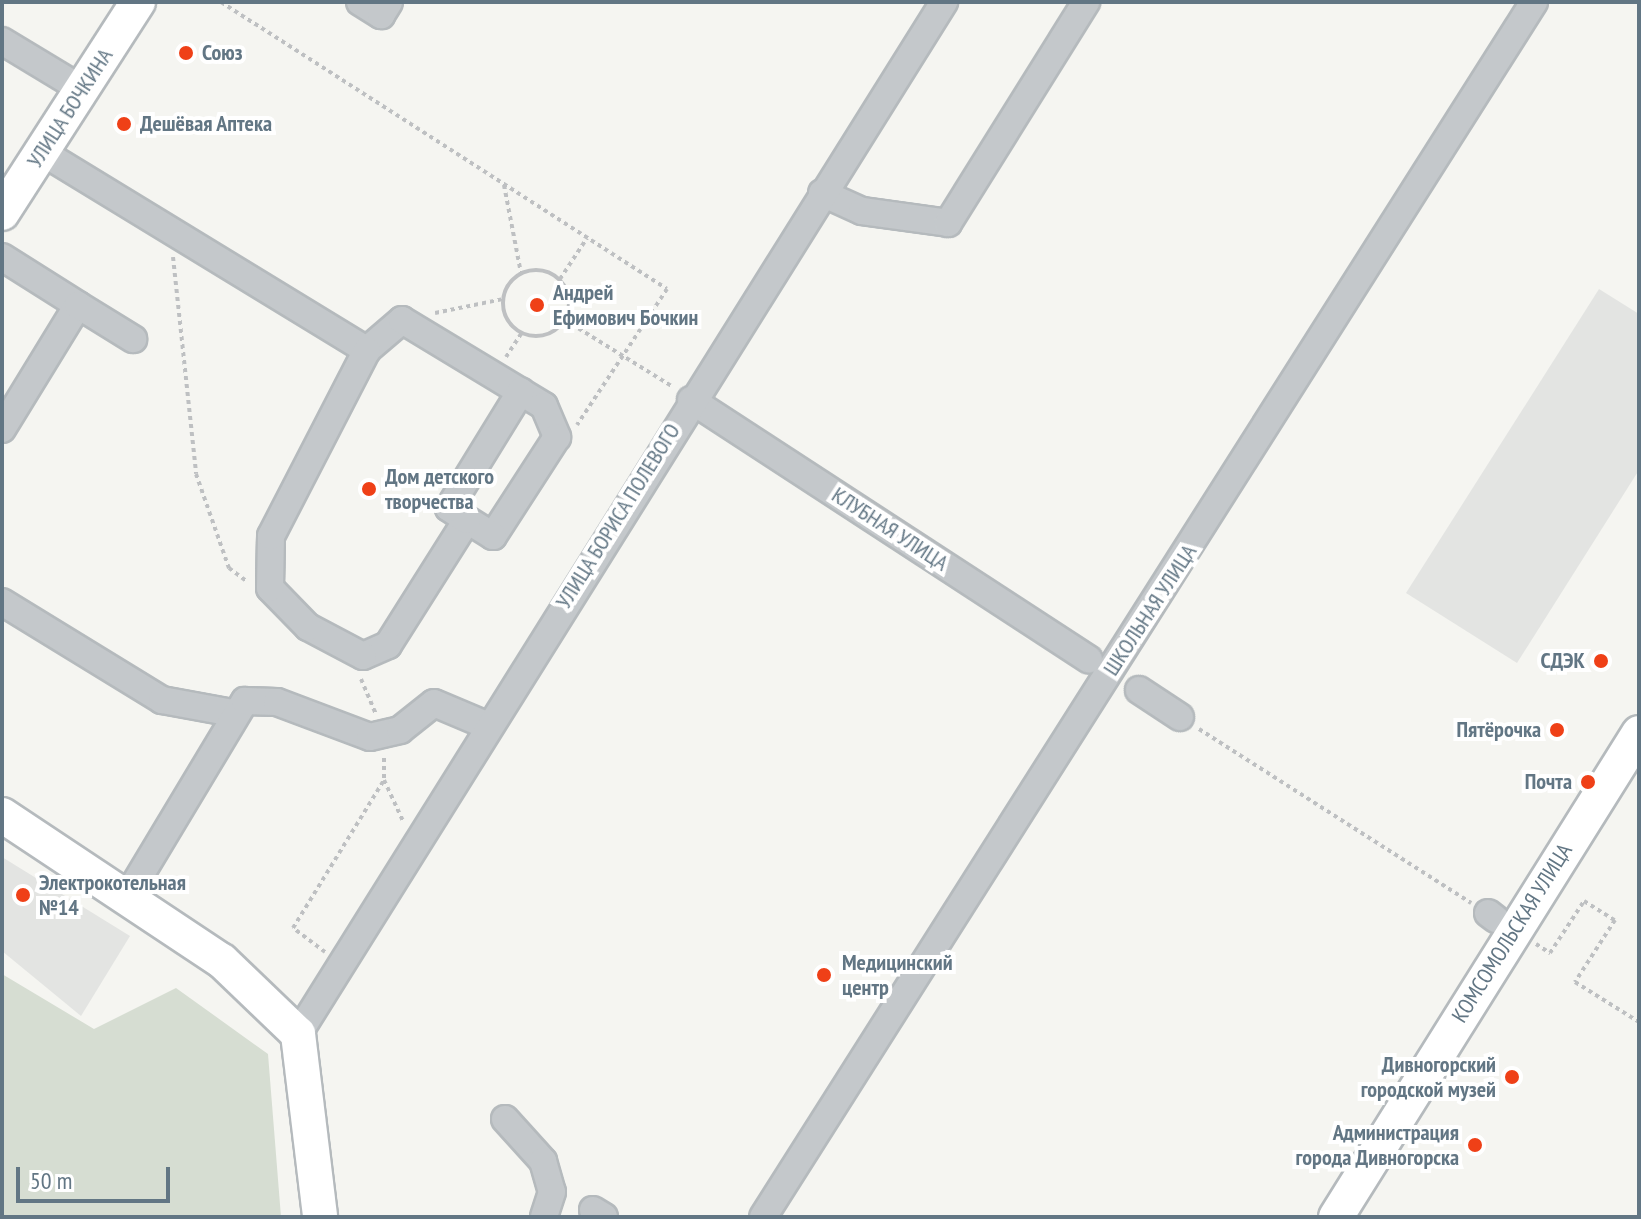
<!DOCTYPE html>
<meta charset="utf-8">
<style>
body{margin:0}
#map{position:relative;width:1641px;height:1219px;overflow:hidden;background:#f5f5f1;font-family:"PT Sans Narrow",sans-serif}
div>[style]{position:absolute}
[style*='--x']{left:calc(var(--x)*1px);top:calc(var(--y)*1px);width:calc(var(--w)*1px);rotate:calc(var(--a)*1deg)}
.built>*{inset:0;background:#e3e4e2}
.green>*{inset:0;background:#d6ddd2}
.path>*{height:4px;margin-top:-2px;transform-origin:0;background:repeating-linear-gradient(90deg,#bec0c2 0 4px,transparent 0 8px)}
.path>.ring{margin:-2px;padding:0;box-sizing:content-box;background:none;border:4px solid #bec0c2;border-radius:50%}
.roads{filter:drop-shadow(2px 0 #b5babd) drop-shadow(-2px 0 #b5babd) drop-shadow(0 2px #b5babd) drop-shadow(0 -2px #b5babd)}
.minor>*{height:26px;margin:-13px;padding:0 13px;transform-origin:13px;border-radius:13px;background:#c4c8cb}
.major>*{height:34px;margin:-17px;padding:0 17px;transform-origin:17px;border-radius:17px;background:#fff}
.dots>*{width:22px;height:22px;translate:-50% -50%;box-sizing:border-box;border:4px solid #fff;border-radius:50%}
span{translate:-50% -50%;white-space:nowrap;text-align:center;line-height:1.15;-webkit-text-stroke:8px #fff;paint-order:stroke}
.poi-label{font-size:22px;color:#627684;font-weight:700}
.left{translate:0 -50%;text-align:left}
.right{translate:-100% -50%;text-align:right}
.street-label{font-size:22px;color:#627684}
.frame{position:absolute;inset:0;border:4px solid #627684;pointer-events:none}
.scale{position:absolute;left:16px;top:1167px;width:154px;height:36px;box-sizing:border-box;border:4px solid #627684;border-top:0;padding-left:10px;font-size:24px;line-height:28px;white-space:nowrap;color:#627684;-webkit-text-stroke:6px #fff;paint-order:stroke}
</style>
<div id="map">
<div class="built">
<div style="clip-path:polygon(1599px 289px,1639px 314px,1639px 470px,1517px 663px,1406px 593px)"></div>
<div style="clip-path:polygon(2px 857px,130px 936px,81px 1016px,2px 951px)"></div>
</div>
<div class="green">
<div style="clip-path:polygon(2px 974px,94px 1029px,176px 988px,268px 1054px,281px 1217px,2px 1217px)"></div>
</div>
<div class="path">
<div style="--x:221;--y:2;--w:530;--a:32.76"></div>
<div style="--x:667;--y:289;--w:163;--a:123.5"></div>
<div style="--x:504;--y:185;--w:90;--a:79.1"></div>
<div style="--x:173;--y:257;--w:218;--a:83.9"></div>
<div style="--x:196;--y:474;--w:100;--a:70.7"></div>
<div style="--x:229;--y:568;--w:21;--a:37"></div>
<div class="ring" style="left:503px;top:270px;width:62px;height:62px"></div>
<div style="--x:560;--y:279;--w:49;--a:-56.6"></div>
<div style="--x:435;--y:313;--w:69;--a:-11.6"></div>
<div style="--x:565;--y:320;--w:127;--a:31.8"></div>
<div style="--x:506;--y:357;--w:30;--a:-57"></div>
<div style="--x:361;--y:679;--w:39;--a:67"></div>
<div style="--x:1199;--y:729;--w:323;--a:32.6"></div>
<div style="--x:384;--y:758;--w:22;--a:90"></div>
<div style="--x:384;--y:780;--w:45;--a:65.1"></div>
<div style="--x:1536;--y:944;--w:17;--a:33"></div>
<div style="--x:1550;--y:953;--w:62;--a:-56.8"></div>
<div style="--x:1584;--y:901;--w:36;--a:32"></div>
<div style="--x:1615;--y:920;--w:74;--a:122.8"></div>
<div style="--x:1575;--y:982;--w:75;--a:32"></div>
<div style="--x:325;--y:952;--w:40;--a:-143"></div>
<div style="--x:293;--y:928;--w:174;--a:-58.4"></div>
</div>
<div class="roads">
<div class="minor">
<div style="--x:360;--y:2;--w:25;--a:32"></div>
<div style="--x:381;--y:15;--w:15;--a:-58"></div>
<div style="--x:2;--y:41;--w:95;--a:31.2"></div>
<div style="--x:42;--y:152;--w:381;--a:31.4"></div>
<div style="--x:367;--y:350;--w:46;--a:-40.6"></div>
<div style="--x:402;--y:320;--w:166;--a:31.2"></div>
<div style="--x:544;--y:406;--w:34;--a:67"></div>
<div style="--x:557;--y:437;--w:118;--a:122.9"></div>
<div style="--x:493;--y:536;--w:31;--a:-148"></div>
<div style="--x:467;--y:520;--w:148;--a:122.3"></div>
<div style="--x:388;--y:645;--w:27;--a:156"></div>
<div style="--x:363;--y:656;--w:62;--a:-152.2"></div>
<div style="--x:308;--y:627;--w:54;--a:-134.3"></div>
<div style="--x:270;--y:588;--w:52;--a:-88.9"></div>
<div style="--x:271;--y:536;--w:209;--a:-62.7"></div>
<div style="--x:822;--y:193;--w:44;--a:24.2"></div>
<div style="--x:862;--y:211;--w:87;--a:7.9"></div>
<div style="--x:948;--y:223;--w:261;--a:-58"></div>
<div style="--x:2;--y:257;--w:90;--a:32.3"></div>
<div style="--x:691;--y:400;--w:475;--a:33.1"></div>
<div style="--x:2;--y:429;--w:145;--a:-58.5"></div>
<div style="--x:78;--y:305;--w:65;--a:31.7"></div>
<div style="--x:467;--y:520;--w:22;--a:-146"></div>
<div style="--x:449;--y:508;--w:137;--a:-58.4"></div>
<div style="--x:2;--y:602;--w:188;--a:31.5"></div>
<div style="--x:162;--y:700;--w:72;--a:10.4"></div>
<div style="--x:1139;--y:690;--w:49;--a:33.4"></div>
<div style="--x:127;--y:897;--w:229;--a:-59"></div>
<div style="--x:245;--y:701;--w:32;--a:2"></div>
<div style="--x:277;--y:702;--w:99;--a:20.6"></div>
<div style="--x:370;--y:737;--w:31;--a:-13"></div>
<div style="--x:400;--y:730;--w:43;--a:-38.5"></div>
<div style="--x:434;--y:703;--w:56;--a:22.9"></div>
<div style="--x:1488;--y:913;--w:10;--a:37"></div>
<div style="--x:298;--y:1034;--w:1218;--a:-57.95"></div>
<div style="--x:505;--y:1119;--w:57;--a:47.9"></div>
<div style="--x:543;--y:1161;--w:32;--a:74"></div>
<div style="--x:552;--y:1192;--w:26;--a:108"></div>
<div style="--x:593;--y:1210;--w:13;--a:32"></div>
<div style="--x:763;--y:1217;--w:1439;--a:-57.6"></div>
</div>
<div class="major">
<div style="--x:2;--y:213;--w:251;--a:-57.2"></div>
<div style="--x:2;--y:815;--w:264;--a:33.6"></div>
<div style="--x:222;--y:961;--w:105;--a:43.8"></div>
<div style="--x:298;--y:1034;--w:184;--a:83.1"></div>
<div style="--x:1336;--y:1217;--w:571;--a:-57.95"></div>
</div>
</div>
<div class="dots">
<div style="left:186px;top:53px;background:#ef4017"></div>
<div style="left:124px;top:124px;background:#ef4017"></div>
<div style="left:537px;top:305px;background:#ef4017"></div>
<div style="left:369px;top:489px;background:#ef4017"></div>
<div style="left:1601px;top:661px;background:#ef4017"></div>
<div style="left:1557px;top:730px;background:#ef4017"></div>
<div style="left:1588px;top:782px;background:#ef4017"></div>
<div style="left:23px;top:895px;background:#ef4017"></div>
<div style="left:824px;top:975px;background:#ef4017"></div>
<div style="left:1512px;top:1077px;background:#ef4017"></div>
<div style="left:1475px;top:1145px;background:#ef4017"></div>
</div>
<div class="poi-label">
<span class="left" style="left:202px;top:53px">Союз</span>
<span class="left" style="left:140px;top:124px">Дешёвая Аптека</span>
<span class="left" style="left:553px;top:305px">Андрей<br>Ефимович Бочкин</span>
<span class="left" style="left:385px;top:489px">Дом детского<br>творчества</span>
<span class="right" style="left:1585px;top:661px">СДЭК</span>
<span class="right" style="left:1541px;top:730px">Пятёрочка</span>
<span class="right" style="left:1572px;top:782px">Почта</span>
<span class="left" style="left:39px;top:895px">Электрокотельная<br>№14</span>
<span class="left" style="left:842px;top:975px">Медицинский<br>центр</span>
<span class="right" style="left:1496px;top:1077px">Дивногорский<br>городской музей</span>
<span class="right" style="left:1459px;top:1145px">Администрация<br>города Дивногорска</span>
</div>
<div class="street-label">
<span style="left:70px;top:108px;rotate:-57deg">УЛИЦА БОЧКИНА</span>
<span style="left:618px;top:516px;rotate:-58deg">УЛИЦА БОРИСА ПОЛЕВОГО</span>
<span style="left:890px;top:529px;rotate:33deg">КЛУБНАЯ УЛИЦА</span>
<span style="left:1150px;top:610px;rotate:-57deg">ШКОЛЬНАЯ УЛИЦА</span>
<span style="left:1512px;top:933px;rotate:-58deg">КОМСОМОЛЬСКАЯ УЛИЦА</span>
</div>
<div class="frame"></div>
<div class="scale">50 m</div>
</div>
